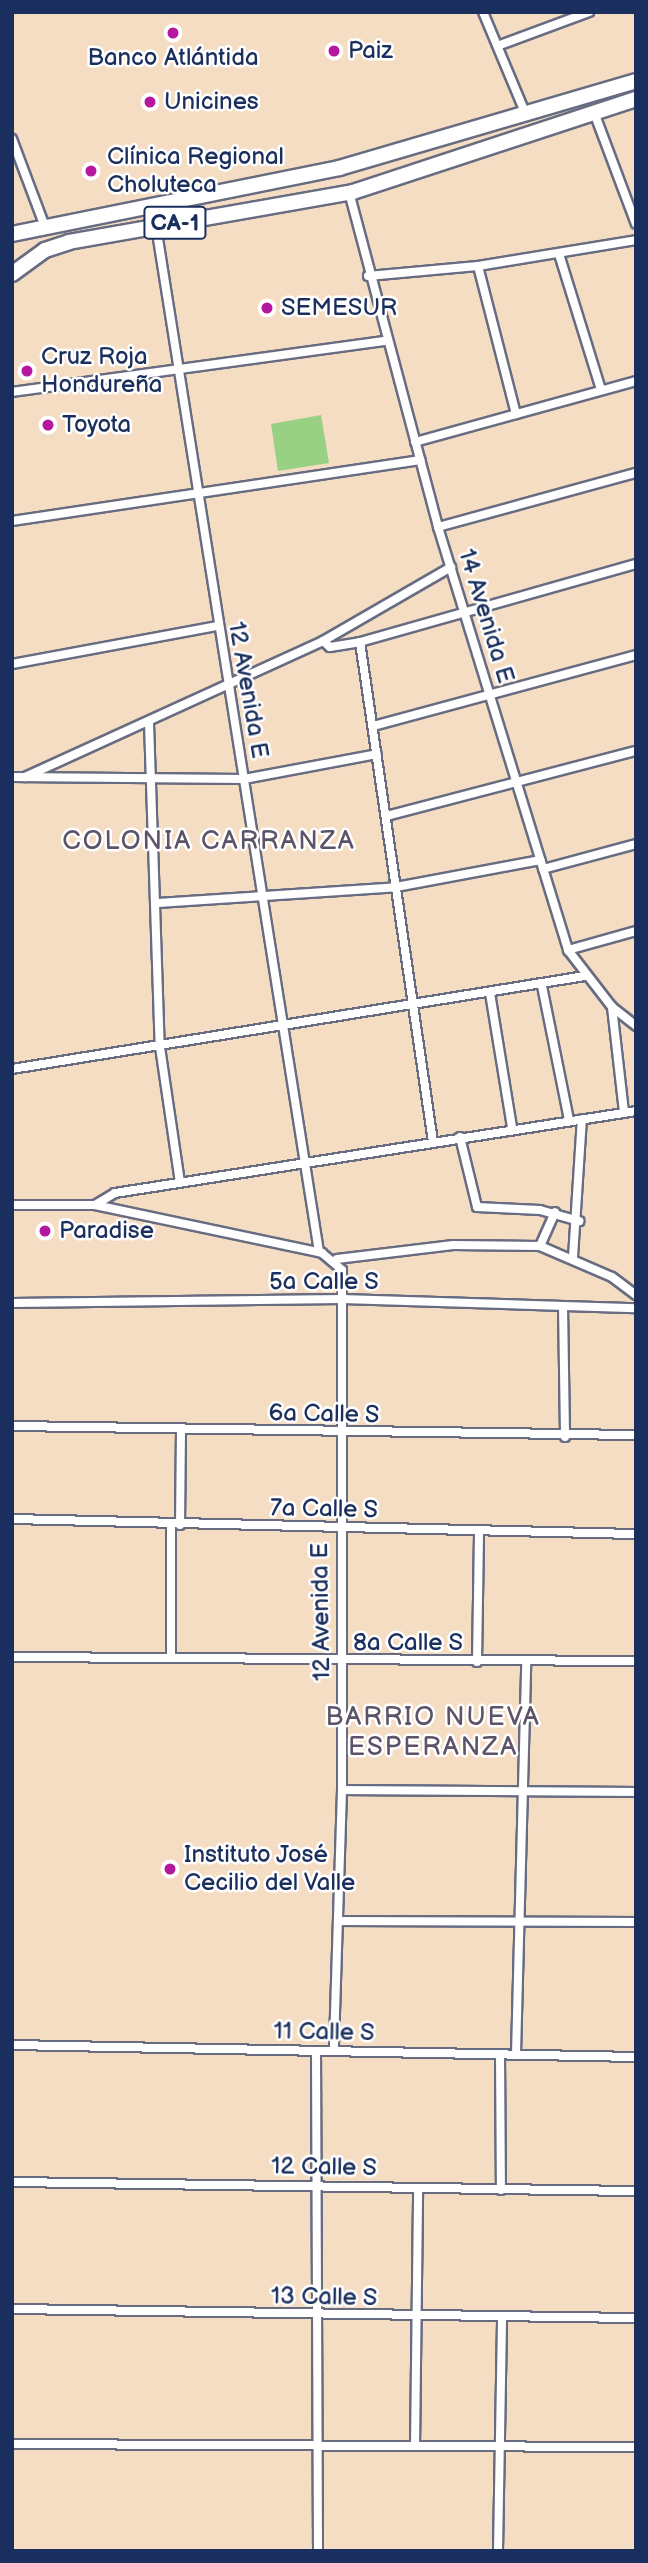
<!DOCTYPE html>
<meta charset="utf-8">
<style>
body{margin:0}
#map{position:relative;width:648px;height:2563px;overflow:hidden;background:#f5ddc3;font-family:"Balsamiq Sans",sans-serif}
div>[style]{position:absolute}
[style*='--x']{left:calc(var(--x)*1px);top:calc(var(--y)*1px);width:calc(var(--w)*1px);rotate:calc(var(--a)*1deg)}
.green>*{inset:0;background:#98d184}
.roads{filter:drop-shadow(2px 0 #676c81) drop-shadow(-2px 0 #676c81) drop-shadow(0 2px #676c81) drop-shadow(0 -2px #676c81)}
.street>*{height:8px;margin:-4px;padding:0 4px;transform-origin:4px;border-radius:4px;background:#fff}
.highway>*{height:14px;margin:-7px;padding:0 7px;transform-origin:7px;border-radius:7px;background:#fff}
.dots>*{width:19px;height:19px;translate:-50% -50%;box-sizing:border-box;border:4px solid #fff;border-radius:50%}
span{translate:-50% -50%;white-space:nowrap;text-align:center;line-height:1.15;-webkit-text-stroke:5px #fff;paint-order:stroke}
.shield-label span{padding:2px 5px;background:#fff;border:2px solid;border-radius:5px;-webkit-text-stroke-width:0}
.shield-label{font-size:23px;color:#1b2f5e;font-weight:700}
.poi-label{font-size:24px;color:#1b2f5e}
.left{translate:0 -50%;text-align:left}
.street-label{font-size:24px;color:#1b2f5e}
.neighbourhood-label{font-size:26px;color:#5d5369;letter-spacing:2px}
.frame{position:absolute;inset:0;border:14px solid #1b2f5e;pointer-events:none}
</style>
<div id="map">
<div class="green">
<div style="clip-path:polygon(321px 415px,329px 463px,278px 471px,271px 424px)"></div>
</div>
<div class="roads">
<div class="street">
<div style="--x:483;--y:12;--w:112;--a:67.3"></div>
<div style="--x:500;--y:45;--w:95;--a:-20.3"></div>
<div style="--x:595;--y:115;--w:116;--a:69.4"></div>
<div style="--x:12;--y:139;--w:94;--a:69.4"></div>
<div style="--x:349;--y:192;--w:347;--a:75.1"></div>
<div style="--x:438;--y:527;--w:443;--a:72.9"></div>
<div style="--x:568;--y:950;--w:72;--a:52.3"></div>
<div style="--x:612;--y:1007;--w:31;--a:38"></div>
<div style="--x:156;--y:226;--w:1039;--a:80.97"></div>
<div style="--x:559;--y:254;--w:142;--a:72.8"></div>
<div style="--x:478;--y:266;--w:153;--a:75.6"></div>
<div style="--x:368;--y:276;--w:110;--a:-5.2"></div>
<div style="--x:478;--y:266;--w:160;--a:-9.3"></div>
<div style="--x:12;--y:392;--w:377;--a:-7.8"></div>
<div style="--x:415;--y:442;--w:229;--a:-15.4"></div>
<div style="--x:12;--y:521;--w:413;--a:-8.5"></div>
<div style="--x:438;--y:527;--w:205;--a:-15.3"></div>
<div style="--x:323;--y:641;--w:9;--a:41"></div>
<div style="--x:330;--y:647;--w:30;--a:-9"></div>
<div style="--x:360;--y:642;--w:287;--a:-15.8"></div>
<div style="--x:360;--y:642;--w:505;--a:81.69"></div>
<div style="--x:12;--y:664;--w:208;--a:-10.5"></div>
<div style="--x:149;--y:723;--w:324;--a:88.1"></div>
<div style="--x:160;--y:1047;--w:136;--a:81.6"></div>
<div style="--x:373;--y:726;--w:272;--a:-15.1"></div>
<div style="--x:12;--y:777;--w:232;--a:0.5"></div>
<div style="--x:244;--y:779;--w:135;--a:-10.6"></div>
<div style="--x:25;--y:777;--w:328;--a:-24.5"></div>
<div style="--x:323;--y:641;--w:148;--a:-30"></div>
<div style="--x:386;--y:816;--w:258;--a:-14.6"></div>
<div style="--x:543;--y:869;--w:96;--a:-15"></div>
<div style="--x:158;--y:903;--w:239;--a:-3.8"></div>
<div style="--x:396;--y:887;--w:147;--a:-10.6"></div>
<div style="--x:568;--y:950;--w:71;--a:-15.6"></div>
<div style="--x:542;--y:986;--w:137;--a:78.6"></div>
<div style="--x:490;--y:993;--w:137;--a:80.7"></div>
<div style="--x:612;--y:1007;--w:106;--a:83.5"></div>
<div style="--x:12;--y:1069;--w:580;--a:-9.22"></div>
<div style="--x:460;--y:1137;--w:72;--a:76.3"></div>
<div style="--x:477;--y:1207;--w:63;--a:2.7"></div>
<div style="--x:540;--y:1210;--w:41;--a:15.8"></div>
<div style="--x:12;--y:1205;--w:83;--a:0"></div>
<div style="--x:95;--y:1205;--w:23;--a:-31"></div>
<div style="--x:115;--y:1193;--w:527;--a:-8.94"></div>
<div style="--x:95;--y:1205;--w:232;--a:11.9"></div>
<div style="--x:322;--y:1253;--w:26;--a:40"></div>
<div style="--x:342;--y:1270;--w:520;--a:90"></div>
<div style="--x:342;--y:1790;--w:261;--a:91.8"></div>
<div style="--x:540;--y:1246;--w:37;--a:-66"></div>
<div style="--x:573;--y:1257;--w:138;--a:-86.3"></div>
<div style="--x:337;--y:1259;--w:117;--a:-6.9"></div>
<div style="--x:453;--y:1245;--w:87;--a:0.7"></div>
<div style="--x:540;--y:1246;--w:78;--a:23.3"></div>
<div style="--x:612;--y:1277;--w:30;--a:37"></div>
<div style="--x:12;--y:1303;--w:330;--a:-0.7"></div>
<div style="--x:342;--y:1299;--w:294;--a:1.8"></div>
<div style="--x:563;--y:1306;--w:131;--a:89.1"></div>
<div style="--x:12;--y:1426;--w:624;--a:0.83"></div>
<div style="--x:12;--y:1519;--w:624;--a:1.38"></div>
<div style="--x:171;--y:1525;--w:133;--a:90"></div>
<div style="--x:180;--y:1525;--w:94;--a:-89.4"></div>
<div style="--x:12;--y:1657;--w:624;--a:0.37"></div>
<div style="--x:477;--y:1662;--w:129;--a:-89.1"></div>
<div style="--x:342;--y:1790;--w:294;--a:0.4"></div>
<div style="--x:340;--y:1921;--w:296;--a:0.2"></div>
<div style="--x:12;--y:2045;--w:624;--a:1.1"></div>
<div style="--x:316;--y:2051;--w:500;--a:89.77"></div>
<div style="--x:500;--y:2054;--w:136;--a:89.6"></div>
<div style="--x:516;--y:2054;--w:391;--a:-88.5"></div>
<div style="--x:12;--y:2182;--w:624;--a:0.83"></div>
<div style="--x:12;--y:2309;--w:624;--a:0.83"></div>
<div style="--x:12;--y:2444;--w:624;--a:0.28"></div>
<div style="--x:415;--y:2446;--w:258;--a:-89.3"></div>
<div style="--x:498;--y:2551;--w:233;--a:-89"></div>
</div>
<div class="highway">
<div style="--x:12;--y:234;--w:334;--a:-11.4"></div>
<div style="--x:339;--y:168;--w:309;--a:-16.3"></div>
<div style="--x:12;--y:274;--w:41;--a:-36"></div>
<div style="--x:45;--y:250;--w:25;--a:-18"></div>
<div style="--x:69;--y:242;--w:288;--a:-10"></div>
<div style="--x:353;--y:192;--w:298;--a:-18.2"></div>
</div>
</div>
<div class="dots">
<div style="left:173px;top:33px;background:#b5179e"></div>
<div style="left:334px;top:51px;background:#b5179e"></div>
<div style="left:150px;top:102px;background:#b5179e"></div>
<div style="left:91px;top:171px;background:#b5179e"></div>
<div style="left:267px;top:308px;background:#b5179e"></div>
<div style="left:27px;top:371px;background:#b5179e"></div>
<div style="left:48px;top:425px;background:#b5179e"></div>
<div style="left:45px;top:1231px;background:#b5179e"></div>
<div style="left:170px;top:1869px;background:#b5179e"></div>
</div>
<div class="shield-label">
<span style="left:175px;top:223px">CA-1</span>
</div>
<div class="poi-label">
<span class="left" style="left:348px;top:51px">Paiz</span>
<span style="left:173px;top:58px">Banco Atlántida</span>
<span class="left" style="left:164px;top:102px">Unicines</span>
<span class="left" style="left:107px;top:171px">Clínica Regional<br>Choluteca</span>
<span class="left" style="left:281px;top:308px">SEMESUR</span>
<span class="left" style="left:41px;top:371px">Cruz Roja<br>Hondureña</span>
<span class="left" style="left:62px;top:425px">Toyota</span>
<span class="left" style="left:59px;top:1231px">Paradise</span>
<span class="left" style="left:184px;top:1869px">Instituto José<br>Cecilio del Valle</span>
</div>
<div class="street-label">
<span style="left:486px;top:616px;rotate:73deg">14 Avenida E</span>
<span style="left:248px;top:690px;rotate:80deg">12 Avenida E</span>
<span style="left:324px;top:1282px">5a Calle S</span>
<span style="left:324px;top:1414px;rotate:1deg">6a Calle S</span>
<span style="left:324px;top:1509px;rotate:1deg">7a Calle S</span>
<span style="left:321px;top:1612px;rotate:-91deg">12 Avenida E</span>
<span style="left:408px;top:1643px">8a Calle S</span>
<span style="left:324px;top:2032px;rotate:1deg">11 Calle S</span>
<span style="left:324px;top:2167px;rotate:1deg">12 Calle S</span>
<span style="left:324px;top:2297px;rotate:1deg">13 Calle S</span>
</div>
<div class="neighbourhood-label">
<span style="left:209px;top:842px">COLONIA CARRANZA</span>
<span style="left:433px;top:1733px">BARRIO NUEVA<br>ESPERANZA</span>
</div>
<div class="frame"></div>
</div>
